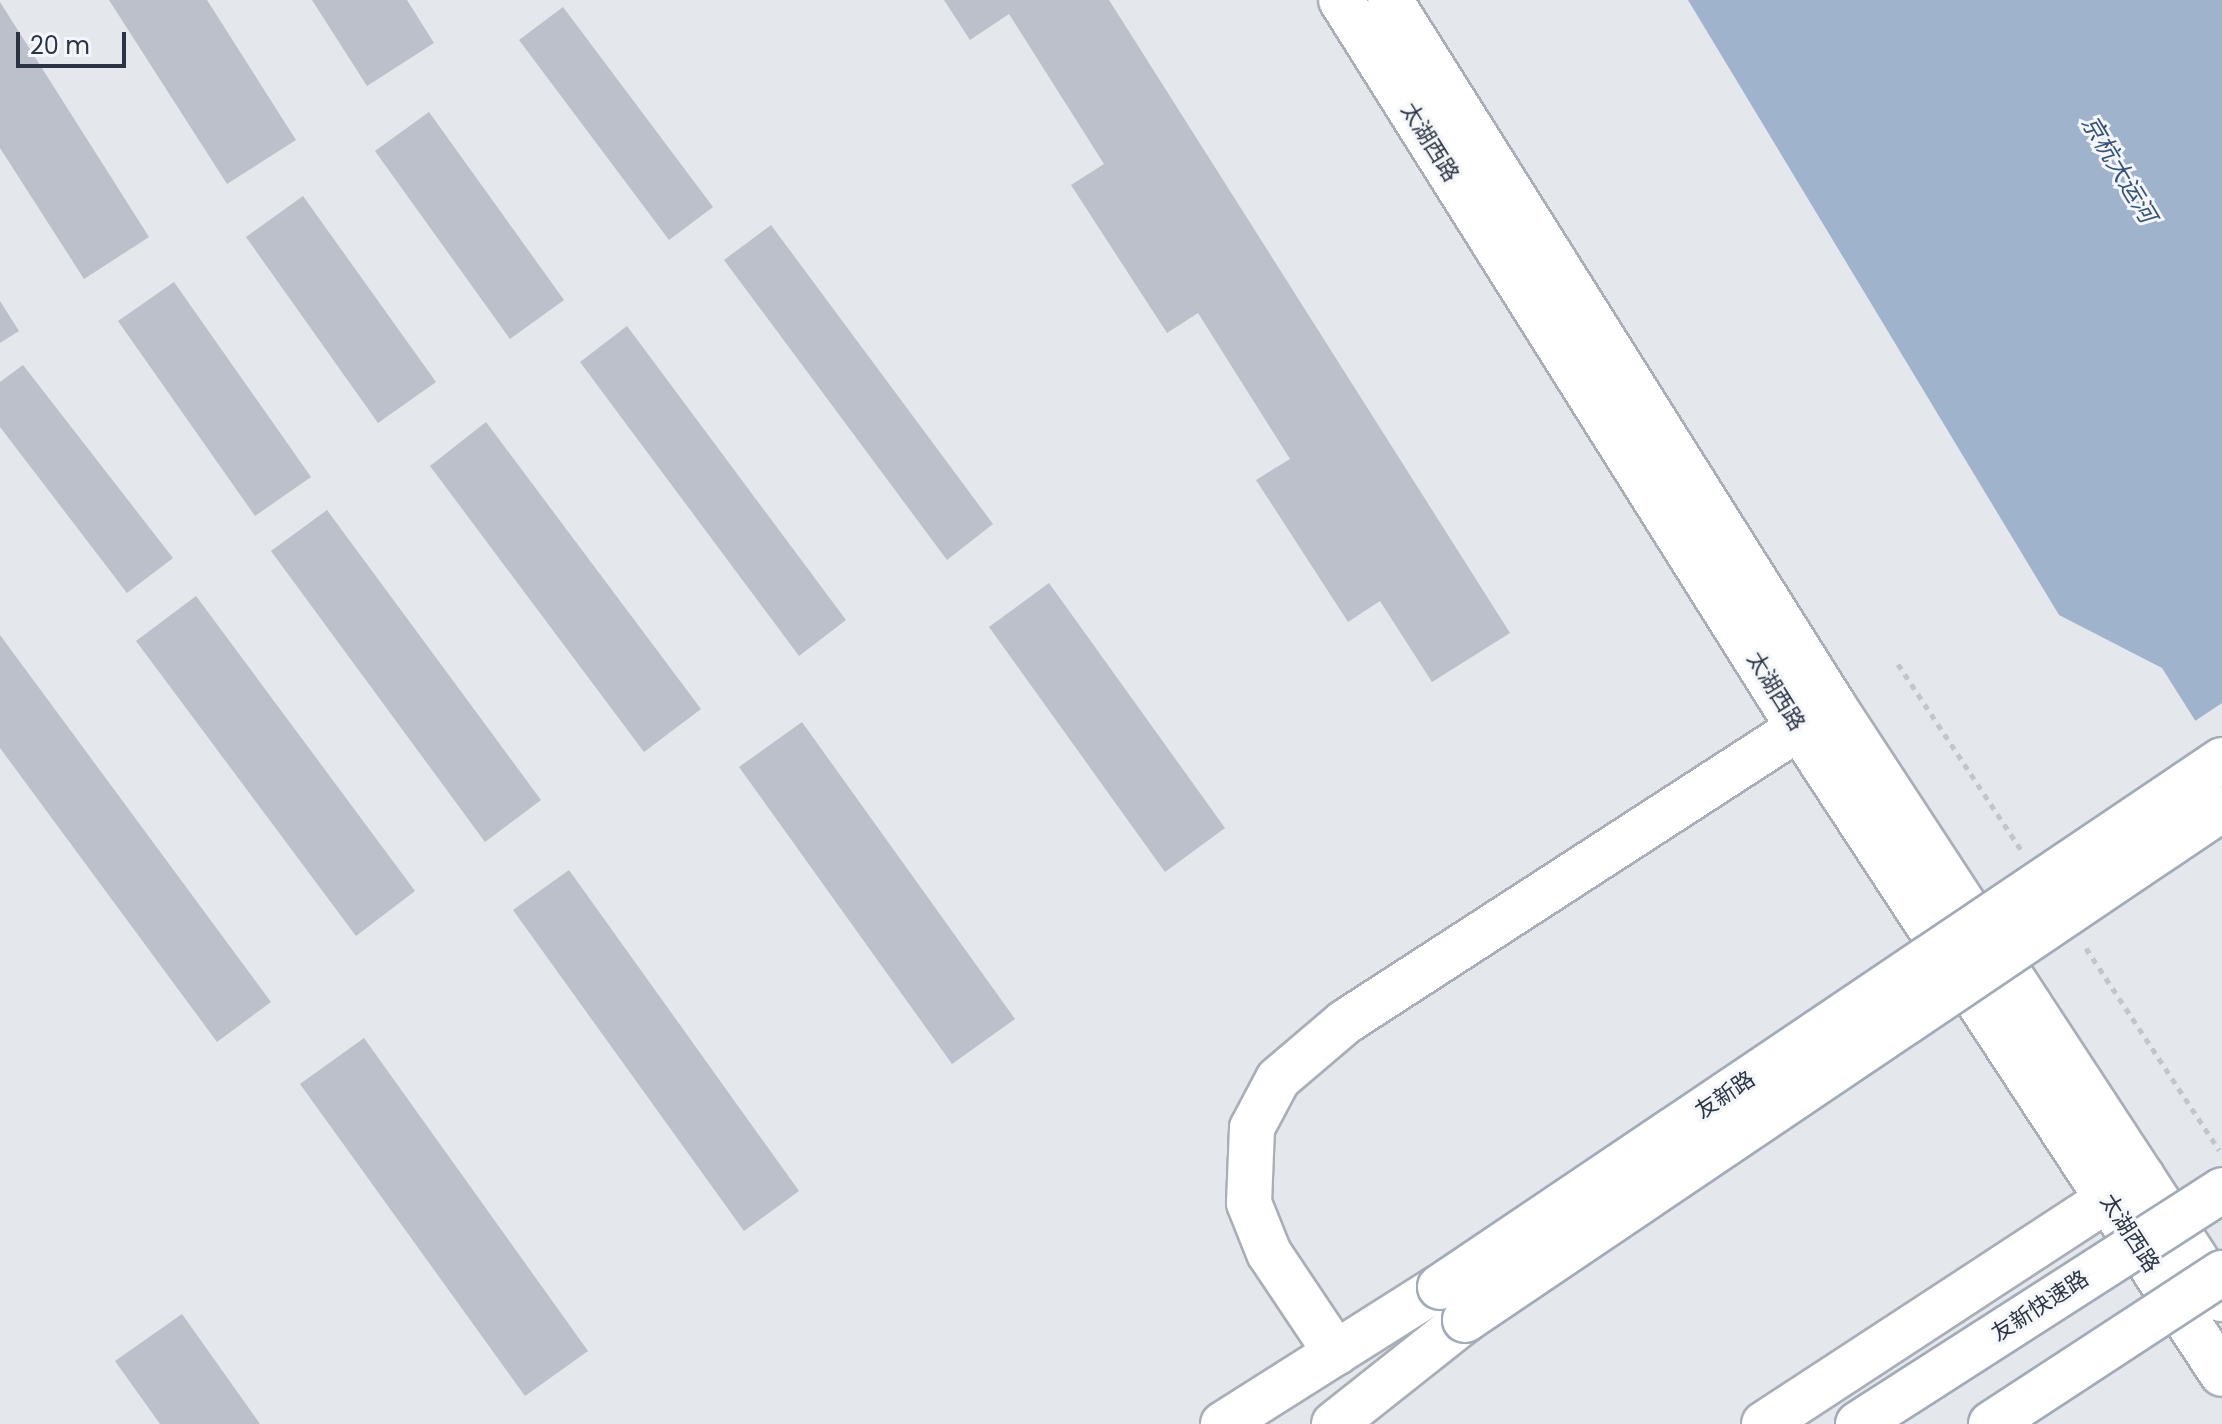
<!DOCTYPE html>
<meta charset="utf-8">
<style>
body{margin:0}
#map{position:relative;width:2222px;height:1424px;overflow:hidden;background:#e4e7ec;font-family:Poppins,"Noto Sans SC",sans-serif}
div>[style]{position:absolute}
[style*='--x']{left:calc(var(--x)*1px);top:calc(var(--y)*1px);width:calc(var(--w)*1px);rotate:calc(var(--a)*1deg)}
.water>*{inset:0;background:#9fb4cc}
.pier>*{inset:0;background:#e4e7ec}
.building>*{inset:0;background:#bbc0ca}
.path>*{height:5px;margin-top:-2.5px;transform-origin:0;background:repeating-linear-gradient(90deg,#c2c5cb 0 6px,transparent 0 12px)}
.roads{filter:drop-shadow(2px 0 #a9aeb7) drop-shadow(-2px 0 #a9aeb7) drop-shadow(0 2px #a9aeb7) drop-shadow(0 -2px #a9aeb7)}
.secondary>*{height:44px;margin:-22px;padding:0 22px;transform-origin:22px;border-radius:22px;background:#fff}
.primary>*{height:44px;margin:-22px;padding:0 22px;transform-origin:22px;border-radius:22px;background:#fff}
.highway>*{height:44px;margin:-22px;padding:0 22px;transform-origin:22px;border-radius:22px;background:#fff}
.bridges{filter:drop-shadow(2px 0 #a3abb8) drop-shadow(-2px 0 #a3abb8) drop-shadow(0 2px #a3abb8) drop-shadow(0 -2px #a3abb8)}
.primary-bridge>*{height:44px;margin:-22px;padding:0 22px;transform-origin:22px;border-radius:22px;background:#fff}
.highway-bridge>*{height:44px;margin:-22px;padding:0 22px;transform-origin:22px;border-radius:22px;background:#fff}
span{translate:-50% -50%;white-space:nowrap;text-align:center;line-height:1.15;-webkit-text-stroke:6px #f4f6f9;paint-order:stroke}
.street-label{font-size:22px;color:#2b3445}
.water-label{font-size:24px;color:#34527a;font-style:italic}
.scale{position:absolute;left:16px;top:32px;width:110px;height:36px;box-sizing:border-box;border:4px solid #2b3445;border-top:0;padding-left:10px;font-size:24px;line-height:28px;white-space:nowrap;color:#2b3445;-webkit-text-stroke:6px #f4f6f9;paint-order:stroke}
</style>
<div id="map">
<div class="water">
<div style="clip-path:polygon(1688px 0,2222px 0,2222px 763px,2162px 668px,2059px 615px)"></div>
</div>
<div class="pier">
<div style="clip-path:polygon(2222px 703px,2222px 767px,2192px 723px)"></div>
</div>
<div class="building">
<div style="clip-path:polygon(109px 0,207px 0,296px 140px,227px 184px)"></div>
<div style="clip-path:polygon(312px 0,407px 0,434px 43px,367px 86px)"></div>
<div style="clip-path:polygon(944px 0,1109px 0,1510px 633px,1432px 682px,1380px 601px,1348px 622px,1256px 480px,1290px 459px,1198px 313px,1167px 333px,1071px 185px,1104px 164px,1009px 14px,970px 40px)"></div>
<div style="clip-path:polygon(0 2px,149px 237px,84px 279px,0 148px)"></div>
<div style="clip-path:polygon(563px 7px,713px 207px,669px 240px,519px 40px)"></div>
<div style="clip-path:polygon(429px 112px,564px 300px,510px 339px,375px 151px)"></div>
<div style="clip-path:polygon(303px 196px,436px 382px,378px 423px,246px 237px)"></div>
<div style="clip-path:polygon(771px 225px,993px 524px,947px 560px,724px 260px)"></div>
<div style="clip-path:polygon(174px 282px,311px 477px,255px 516px,118px 321px)"></div>
<div style="clip-path:polygon(0 301px,19px 331px,0 343px)"></div>
<div style="clip-path:polygon(627px 326px,846px 620px,799px 656px,580px 362px)"></div>
<div style="clip-path:polygon(23px 365px,173px 558px,127px 593px,0 427px,0 382px)"></div>
<div style="clip-path:polygon(486px 422px,701px 709px,644px 752px,430px 466px)"></div>
<div style="clip-path:polygon(327px 510px,541px 800px,485px 842px,271px 551px)"></div>
<div style="clip-path:polygon(1049px 583px,1225px 828px,1165px 872px,989px 627px)"></div>
<div style="clip-path:polygon(196px 596px,415px 891px,356px 936px,136px 641px)"></div>
<div style="clip-path:polygon(0 635px,271px 1002px,217px 1042px,0 748px)"></div>
<div style="clip-path:polygon(802px 722px,1015px 1019px,952px 1064px,739px 767px)"></div>
<div style="clip-path:polygon(569px 870px,799px 1191px,744px 1231px,513px 910px)"></div>
<div style="clip-path:polygon(364px 1038px,588px 1351px,525px 1396px,300px 1084px)"></div>
<div style="clip-path:polygon(182px 1314px,260px 1424px,160px 1424px,115px 1361px)"></div>
</div>
<div class="path">
<div style="--x:1898;--y:664;--w:223;--a:56.5"></div>
<div style="--x:2086;--y:948;--w:242;--a:56.6"></div>
</div>
<div class="roads">
<div class="secondary">
<div style="--x:1341;--y:0;--w:860;--a:57.83"></div>
<div style="--x:1799;--y:728;--w:772;--a:56.78"></div>
<div style="--x:1390;--y:0;--w:834;--a:57.83"></div>
<div style="--x:1834;--y:706;--w:709;--a:56.8"></div>
<div style="--x:1336;--y:1353;--w:120;--a:-123.8"></div>
<div style="--x:1269;--y:1253;--w:54;--a:-111.8"></div>
<div style="--x:1249;--y:1203;--w:75;--a:-87.7"></div>
<div style="--x:1252;--y:1128;--w:55;--a:-62"></div>
<div style="--x:1278;--y:1079;--w:88;--a:-40.4"></div>
<div style="--x:1345;--y:1022;--w:568;--a:-32.94"></div>
</div>
<div class="primary">
<div style="--x:1223;--y:1424;--w:257;--a:-32.3"></div>
<div style="--x:1334;--y:1424;--w:167;--a:-38.4"></div>
</div>
<div class="highway">
<div style="--x:1764;--y:1424;--w:452;--a:-33.2"></div>
</div>
</div>
<div class="bridges">
<div class="primary-bridge">
<div style="--x:1440;--y:1287;--w:943;--a:-33.98"></div>
<div style="--x:1465;--y:1320;--w:913;--a:-34.02"></div>
</div>
<div class="highway-bridge">
<div style="--x:1858;--y:1424;--w:433;--a:-32.7"></div>
<div style="--x:1991;--y:1424;--w:276;--a:-33.2"></div>
</div>
</div>
<div class="street-label">
<span style="left:1430px;top:142px;rotate:58deg">太湖西路</span>
<span style="left:1776px;top:691px;rotate:58deg">太湖西路</span>
<span style="left:1725px;top:1095px;rotate:-34deg">友新路</span>
<span style="left:2130px;top:1233px;rotate:57deg">太湖西路</span>
<span style="left:2040px;top:1306px;rotate:-33deg">友新快速路</span>
</div>
<div class="water-label">
<span style="left:2119px;top:169px;rotate:59deg">京杭大运河</span>
</div>
<div class="scale">20 m</div>
</div>
